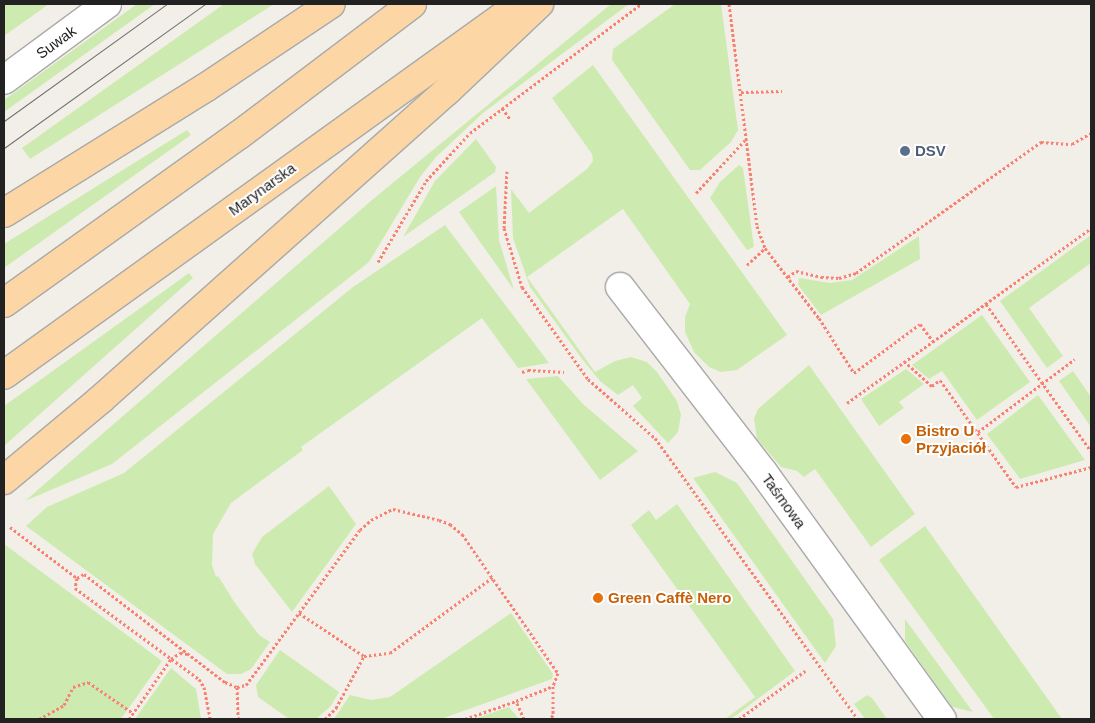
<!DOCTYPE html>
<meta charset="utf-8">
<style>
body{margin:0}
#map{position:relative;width:1095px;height:723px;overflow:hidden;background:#f2efe9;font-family:Helvetica,sans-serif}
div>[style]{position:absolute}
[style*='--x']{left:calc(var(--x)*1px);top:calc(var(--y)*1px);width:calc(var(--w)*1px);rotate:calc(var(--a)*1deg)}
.grass>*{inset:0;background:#cdebb0}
.path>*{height:3px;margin-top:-1.5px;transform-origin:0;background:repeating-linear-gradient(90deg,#fa8072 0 2.5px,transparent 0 5px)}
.roads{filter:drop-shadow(1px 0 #a9a9a9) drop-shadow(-1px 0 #a9a9a9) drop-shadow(0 1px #a9a9a9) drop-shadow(0 -1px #a9a9a9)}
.minor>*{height:28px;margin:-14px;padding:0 14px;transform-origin:14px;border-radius:14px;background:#fff}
.major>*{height:28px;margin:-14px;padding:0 14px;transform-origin:14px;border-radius:14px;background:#fcd6a4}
.tram>*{height:1px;margin:-0.5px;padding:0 0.5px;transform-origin:0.5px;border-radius:0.5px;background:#707070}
.dots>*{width:14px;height:14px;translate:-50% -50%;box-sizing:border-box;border:2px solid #fff;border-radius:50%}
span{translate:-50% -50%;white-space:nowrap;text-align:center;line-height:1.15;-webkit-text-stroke:4px #fff;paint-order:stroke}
.street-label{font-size:15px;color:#222}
.service-label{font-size:15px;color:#4e5e75;font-weight:700}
.left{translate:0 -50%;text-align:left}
.food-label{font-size:15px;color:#c56008;font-weight:700}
.frame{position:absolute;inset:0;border:5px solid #222;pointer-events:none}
</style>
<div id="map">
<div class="grass">
<div style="clip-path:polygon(4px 4px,49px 4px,4px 36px)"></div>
<div style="clip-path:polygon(137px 4px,155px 4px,4px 112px,4px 100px)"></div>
<div style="clip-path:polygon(224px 4px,274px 4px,30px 159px,22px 148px)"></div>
<div style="clip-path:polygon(611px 4px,629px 4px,483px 113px,436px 157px,420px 177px,369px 262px,112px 464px,25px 501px,372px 200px)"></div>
<div style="clip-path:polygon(675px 4px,721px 4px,738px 130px,731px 142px,700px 170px,690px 170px,612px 60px,613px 49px)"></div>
<div style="clip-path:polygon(593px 65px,787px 335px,737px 370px,721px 372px,709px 367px,694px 352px,685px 332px,685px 317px,690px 304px,623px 209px,527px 277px,595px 372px,615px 361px,631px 357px,647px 362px,657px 372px,677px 401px,681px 415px,678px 432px,668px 443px,633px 406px,642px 398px,633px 385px,618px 395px,600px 381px,582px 359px,530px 287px,513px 238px,511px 189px,529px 213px,587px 169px,593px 161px,592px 154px,552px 98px)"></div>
<div style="clip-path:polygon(187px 130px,191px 135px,4px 268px,4px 244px)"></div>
<div style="clip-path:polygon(476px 139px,496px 167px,495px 172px,403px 237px,435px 181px)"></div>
<div style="clip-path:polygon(739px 165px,743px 168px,754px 247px,747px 250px,710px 198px,720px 182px)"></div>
<div style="clip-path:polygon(496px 186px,499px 240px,514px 290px,459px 212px)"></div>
<div style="clip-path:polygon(445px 225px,549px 363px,518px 368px,482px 318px,301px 447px,303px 450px,231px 503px,213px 534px,212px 565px,216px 577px,218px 576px,235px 603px,259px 635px,270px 642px,251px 669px,241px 674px,227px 674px,26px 526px,47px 507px,124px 473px,353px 287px)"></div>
<div style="clip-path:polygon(1091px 235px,1091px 263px,1029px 308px,1063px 356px,1047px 368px,1000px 301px)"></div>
<div style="clip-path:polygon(919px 236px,920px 259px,821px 315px,798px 285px,799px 278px,830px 283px,852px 280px)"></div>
<div style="clip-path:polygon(189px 273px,193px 278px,4px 446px,4px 406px)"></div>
<div style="clip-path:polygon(982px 315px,1030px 382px,977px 420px,942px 371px,929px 379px,912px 365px)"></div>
<div style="clip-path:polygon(809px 365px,915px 514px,871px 547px,815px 469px,804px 477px,797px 471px,781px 467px,757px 439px,754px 418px,758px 409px)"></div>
<div style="clip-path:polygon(906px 369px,924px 384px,899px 402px,904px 408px,879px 426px,861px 399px)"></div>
<div style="clip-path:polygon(1073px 371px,1091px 397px,1091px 427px,1059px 381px)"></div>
<div style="clip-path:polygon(558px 376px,583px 404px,638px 451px,600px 480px,526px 379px)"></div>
<div style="clip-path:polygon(1038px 395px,1085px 460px,1020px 479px,987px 434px)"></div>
<div style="clip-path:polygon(715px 472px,737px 483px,833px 619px,836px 646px,825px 663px,693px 478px)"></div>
<div style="clip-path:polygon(329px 486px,356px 524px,292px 612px,255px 564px,252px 554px,262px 537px)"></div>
<div style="clip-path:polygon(677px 504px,795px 671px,731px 719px,725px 719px,755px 697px,631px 525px,649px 510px,656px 520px)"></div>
<div style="clip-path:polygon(925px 526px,1062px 719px,994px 719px,879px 560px)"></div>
<div style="clip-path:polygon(4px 544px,162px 661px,121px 719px,4px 719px)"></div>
<div style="clip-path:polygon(511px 613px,553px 674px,552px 679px,441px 719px,334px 719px,350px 695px,371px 700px,390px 697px)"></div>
<div style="clip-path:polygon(905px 619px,973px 712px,952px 707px,905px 641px)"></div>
<div style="clip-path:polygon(280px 650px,339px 692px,331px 706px,316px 719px,289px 719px,258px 697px,256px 685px)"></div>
<div style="clip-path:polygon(171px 668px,196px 689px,201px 719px,135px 719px)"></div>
<div style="clip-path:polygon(867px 695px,872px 698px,887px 719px,865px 719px,854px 704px)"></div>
<div style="clip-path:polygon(509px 707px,519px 719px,474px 719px,506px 708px)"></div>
</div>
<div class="path">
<div style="--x:729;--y:4;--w:224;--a:82.8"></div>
<div style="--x:757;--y:226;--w:23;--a:70"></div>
<div style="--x:765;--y:248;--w:88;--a:52.4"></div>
<div style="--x:819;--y:318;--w:65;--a:57.5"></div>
<div style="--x:854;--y:373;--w:82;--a:-36.6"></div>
<div style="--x:920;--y:324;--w:21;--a:53"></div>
<div style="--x:741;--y:92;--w:41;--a:-1.4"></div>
<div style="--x:502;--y:108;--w:14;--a:54"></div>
<div style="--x:507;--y:171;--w:57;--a:93"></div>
<div style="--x:504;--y:228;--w:62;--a:73"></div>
<div style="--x:522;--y:287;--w:113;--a:54.3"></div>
<div style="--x:588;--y:379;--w:89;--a:41.4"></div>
<div style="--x:655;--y:438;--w:347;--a:54.2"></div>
<div style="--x:696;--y:193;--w:72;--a:-47.2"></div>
<div style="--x:378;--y:262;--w:94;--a:-59.3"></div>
<div style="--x:426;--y:181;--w:65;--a:-47.5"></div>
<div style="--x:470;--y:133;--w:214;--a:-37"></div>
<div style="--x:747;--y:265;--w:25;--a:-43"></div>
<div style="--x:788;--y:277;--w:10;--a:-37"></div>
<div style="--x:796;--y:271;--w:26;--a:13"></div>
<div style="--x:821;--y:277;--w:18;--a:3"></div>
<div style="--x:839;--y:278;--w:18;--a:-16"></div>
<div style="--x:856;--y:273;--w:227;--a:-35.3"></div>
<div style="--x:1041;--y:142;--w:31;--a:4"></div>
<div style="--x:1072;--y:144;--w:22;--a:-30"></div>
<div style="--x:986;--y:304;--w:181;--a:54.5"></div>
<div style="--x:904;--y:361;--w:38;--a:42"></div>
<div style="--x:932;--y:386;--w:10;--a:-37"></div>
<div style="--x:940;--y:380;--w:131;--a:54.6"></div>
<div style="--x:1016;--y:487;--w:78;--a:-14.9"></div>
<div style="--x:522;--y:372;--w:6;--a:-18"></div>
<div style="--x:528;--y:370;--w:36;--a:3"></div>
<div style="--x:847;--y:403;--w:300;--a:-35.6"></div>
<div style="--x:978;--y:432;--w:121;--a:-37"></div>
<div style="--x:10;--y:527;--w:84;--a:37.3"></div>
<div style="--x:77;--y:578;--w:8;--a:-30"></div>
<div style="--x:84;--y:574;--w:178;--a:37.5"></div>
<div style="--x:225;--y:682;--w:13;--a:23"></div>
<div style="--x:237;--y:687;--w:9;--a:-13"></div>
<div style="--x:246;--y:685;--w:192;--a:-53.7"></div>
<div style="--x:360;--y:530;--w:15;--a:-42"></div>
<div style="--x:371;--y:520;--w:25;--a:-27"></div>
<div style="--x:393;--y:509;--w:47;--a:13.4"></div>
<div style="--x:439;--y:520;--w:12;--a:20"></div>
<div style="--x:450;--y:524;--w:16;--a:40"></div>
<div style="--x:462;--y:534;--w:169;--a:55.4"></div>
<div style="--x:558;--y:673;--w:14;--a:111"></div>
<div style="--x:553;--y:686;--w:29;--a:90"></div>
<div style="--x:553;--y:715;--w:5;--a:127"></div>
<div style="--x:77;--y:578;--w:10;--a:101"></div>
<div style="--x:75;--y:588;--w:154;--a:36.3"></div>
<div style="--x:199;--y:679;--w:9;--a:58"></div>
<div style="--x:204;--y:687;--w:33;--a:79"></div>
<div style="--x:299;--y:613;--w:78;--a:33.5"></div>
<div style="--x:237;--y:687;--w:32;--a:88"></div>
<div style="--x:39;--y:719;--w:29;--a:-29"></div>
<div style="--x:64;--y:705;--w:20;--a:-63"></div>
<div style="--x:73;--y:687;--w:16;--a:-18"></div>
<div style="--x:88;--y:682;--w:55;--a:34.6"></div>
<div style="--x:129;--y:719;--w:73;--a:-55"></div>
<div style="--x:171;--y:659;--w:11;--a:-34"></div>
<div style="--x:180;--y:653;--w:7;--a:8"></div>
<div style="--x:264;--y:719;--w:13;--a:0"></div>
<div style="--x:325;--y:719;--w:16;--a:-45"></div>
<div style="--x:336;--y:708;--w:59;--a:-61.7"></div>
<div style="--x:364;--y:656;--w:26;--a:-7"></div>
<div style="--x:390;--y:653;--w:128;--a:-36.4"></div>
<div style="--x:465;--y:719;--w:54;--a:-19.4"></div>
<div style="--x:524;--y:719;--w:20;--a:-114"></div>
<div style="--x:516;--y:701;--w:40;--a:-22"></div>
<div style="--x:739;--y:719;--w:82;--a:-36"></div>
</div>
<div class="roads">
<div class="minor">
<div style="--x:4;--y:80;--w:128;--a:-36.4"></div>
<div style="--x:620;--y:287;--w:234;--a:52.3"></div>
<div style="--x:763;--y:472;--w:305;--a:54.1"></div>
</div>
<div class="major">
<div style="--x:4;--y:213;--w:237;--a:-31.9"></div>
<div style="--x:205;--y:88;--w:151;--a:-33.7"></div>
<div style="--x:4;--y:303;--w:289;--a:-35.6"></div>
<div style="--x:239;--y:135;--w:217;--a:-37.1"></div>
<div style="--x:4;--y:375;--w:631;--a:-35.71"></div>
<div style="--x:4;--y:480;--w:125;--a:-39.8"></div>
<div style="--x:100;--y:400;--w:465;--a:-41.7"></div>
<div style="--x:447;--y:91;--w:127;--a:-43.4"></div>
</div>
</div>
<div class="tram">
<div style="--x:4;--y:121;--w:201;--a:-35.7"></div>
<div style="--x:4;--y:148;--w:247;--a:-35.6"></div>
</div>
<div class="dots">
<div style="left:905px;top:151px;background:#5c6f8a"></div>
<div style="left:906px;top:439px;background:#e8710a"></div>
<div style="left:598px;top:598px;background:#e8710a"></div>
</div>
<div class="street-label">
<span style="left:56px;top:42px;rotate:-36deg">Suwak</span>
<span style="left:262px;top:189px;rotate:-36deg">Marynarska</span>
<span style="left:784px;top:501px;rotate:54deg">Taśmowa</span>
</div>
<div class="service-label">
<span class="left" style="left:915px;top:151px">DSV</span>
</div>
<div class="food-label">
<span class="left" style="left:916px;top:439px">Bistro U<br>Przyjaciół</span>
<span class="left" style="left:608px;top:598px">Green Caffè Nero</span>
</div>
<div class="frame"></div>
</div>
